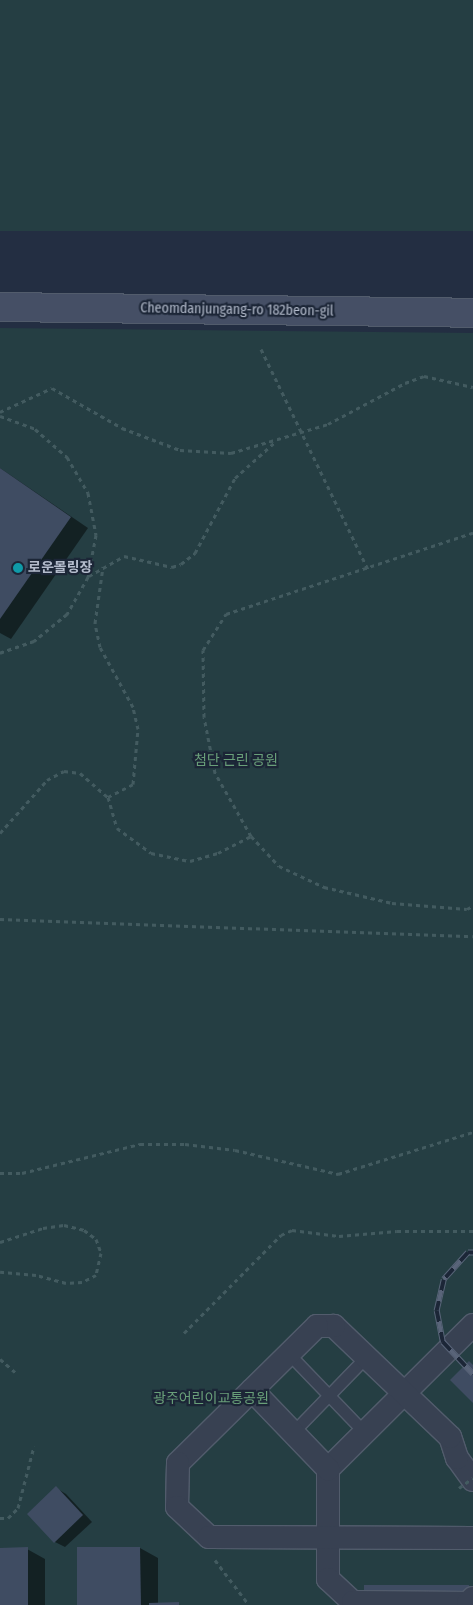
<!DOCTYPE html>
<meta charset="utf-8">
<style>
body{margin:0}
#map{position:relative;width:473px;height:1605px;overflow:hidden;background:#232e42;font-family:"Fira Sans Condensed","Noto Sans KR",sans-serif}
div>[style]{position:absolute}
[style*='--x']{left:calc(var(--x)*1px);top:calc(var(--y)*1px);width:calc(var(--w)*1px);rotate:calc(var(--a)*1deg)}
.green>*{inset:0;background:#253e43}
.shadow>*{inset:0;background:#0007}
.building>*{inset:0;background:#3f4c62}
.path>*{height:3px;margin-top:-1.5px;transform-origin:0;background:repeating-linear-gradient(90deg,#435b60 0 4px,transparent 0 8px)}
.roads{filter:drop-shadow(1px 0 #525c6c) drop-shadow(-1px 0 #525c6c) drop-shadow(0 1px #525c6c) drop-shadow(0 -1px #525c6c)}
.lane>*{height:11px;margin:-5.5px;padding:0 5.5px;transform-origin:5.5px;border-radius:5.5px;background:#384152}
.street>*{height:22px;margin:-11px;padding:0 11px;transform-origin:11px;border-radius:11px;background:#384152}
.secondary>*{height:28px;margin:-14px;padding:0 14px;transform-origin:14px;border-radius:14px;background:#454f65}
.rail>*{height:5.5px;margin-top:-2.75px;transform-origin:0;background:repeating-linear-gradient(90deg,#1c2637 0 11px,#596479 0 22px);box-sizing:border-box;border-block:1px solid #596479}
.path-bridge>*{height:3px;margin-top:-1.5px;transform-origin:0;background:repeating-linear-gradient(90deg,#435b60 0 4px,transparent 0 8px)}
.dots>*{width:14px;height:14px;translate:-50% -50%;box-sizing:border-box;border:2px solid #1c2637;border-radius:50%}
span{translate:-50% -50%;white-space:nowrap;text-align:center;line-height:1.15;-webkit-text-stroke:4.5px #1c2637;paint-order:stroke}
.street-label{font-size:14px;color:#b4bccc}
.poi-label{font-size:14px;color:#b4bccc;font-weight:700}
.left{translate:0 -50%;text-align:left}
.park-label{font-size:14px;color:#699f79}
</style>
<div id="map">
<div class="green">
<div style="clip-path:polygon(0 0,473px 0,473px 231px,0 231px)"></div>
<div style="clip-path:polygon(0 328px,473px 333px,473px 1605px,0 1605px)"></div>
</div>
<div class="shadow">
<div style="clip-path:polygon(0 468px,88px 528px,11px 639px,0 633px)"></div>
<div style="clip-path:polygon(56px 1488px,66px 1494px,92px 1522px,65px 1547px,55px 1542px)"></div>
<div style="clip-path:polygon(78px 1548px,140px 1548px,158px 1558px,158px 1604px,182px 1605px,79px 1605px)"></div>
<div style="clip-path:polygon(0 1549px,27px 1549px,45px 1559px,45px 1605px,0 1605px)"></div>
</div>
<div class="building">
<div style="clip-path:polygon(0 468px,71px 517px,0 619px)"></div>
<div style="clip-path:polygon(469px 1361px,473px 1365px,473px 1403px,450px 1380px)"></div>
<div style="clip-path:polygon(56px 1486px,83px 1515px,54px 1543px,27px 1514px)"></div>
<div style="clip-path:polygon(28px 1547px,28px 1605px,0 1605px,0 1548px)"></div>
<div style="clip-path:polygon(77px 1547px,140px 1547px,141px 1605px,77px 1605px)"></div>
<div style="clip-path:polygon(364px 1585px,469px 1585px,468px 1605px,364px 1605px)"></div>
<div style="clip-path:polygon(179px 1602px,179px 1605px,149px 1605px,149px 1603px)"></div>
</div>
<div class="path">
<div style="--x:261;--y:349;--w:245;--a:64.1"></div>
<div style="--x:0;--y:412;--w:57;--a:-24.8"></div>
<div style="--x:52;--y:388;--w:81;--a:29.7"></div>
<div style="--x:122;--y:428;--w:62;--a:20.8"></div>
<div style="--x:180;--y:450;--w:51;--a:3.4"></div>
<div style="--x:231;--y:453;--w:101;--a:-16.6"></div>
<div style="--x:328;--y:424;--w:87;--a:-28"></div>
<div style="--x:405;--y:383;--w:20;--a:-20"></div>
<div style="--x:424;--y:376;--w:50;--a:12.7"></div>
<div style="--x:0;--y:416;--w:37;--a:20"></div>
<div style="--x:35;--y:429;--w:43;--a:41.2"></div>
<div style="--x:67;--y:457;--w:42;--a:59.7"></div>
<div style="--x:88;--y:493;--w:43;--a:79.2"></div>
<div style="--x:96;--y:535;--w:43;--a:100.8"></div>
<div style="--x:88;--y:577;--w:43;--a:119.6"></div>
<div style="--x:67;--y:614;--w:43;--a:140.7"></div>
<div style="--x:34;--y:641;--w:36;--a:161"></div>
<div style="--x:89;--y:576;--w:40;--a:-29.7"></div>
<div style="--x:124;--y:556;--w:49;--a:12.9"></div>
<div style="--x:172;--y:567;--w:9;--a:-18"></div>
<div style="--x:181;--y:564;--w:18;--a:-38"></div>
<div style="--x:195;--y:553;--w:85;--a:-61.9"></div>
<div style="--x:235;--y:478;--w:54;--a:-42"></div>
<div style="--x:108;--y:797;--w:32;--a:74"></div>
<div style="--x:117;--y:828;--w:42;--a:36.3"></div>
<div style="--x:151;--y:853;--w:40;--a:12"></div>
<div style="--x:190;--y:861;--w:29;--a:-16"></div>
<div style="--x:218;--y:853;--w:37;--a:-27"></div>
<div style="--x:251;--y:836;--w:73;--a:-119.7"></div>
<div style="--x:215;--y:773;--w:57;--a:-101.1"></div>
<div style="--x:204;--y:717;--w:67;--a:-90.9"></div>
<div style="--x:203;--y:650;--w:43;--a:-57.4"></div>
<div style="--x:226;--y:614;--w:260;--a:-18.2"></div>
<div style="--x:0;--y:833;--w:71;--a:-48.4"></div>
<div style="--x:47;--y:780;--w:19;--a:-28"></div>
<div style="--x:64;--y:771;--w:16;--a:7"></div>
<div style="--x:80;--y:773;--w:37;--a:41"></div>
<div style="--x:108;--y:797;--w:28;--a:-27"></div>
<div style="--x:133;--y:784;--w:55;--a:-84.8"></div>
<div style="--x:138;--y:729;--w:23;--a:-103"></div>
<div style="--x:133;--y:707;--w:68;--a:-118.8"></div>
<div style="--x:100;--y:647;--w:25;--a:-102"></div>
<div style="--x:95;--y:623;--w:57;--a:-81.9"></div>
<div style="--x:251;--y:836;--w:41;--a:47"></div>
<div style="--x:279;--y:866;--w:50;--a:25"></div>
<div style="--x:324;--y:887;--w:70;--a:13.2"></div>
<div style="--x:392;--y:903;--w:75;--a:4.6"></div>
<div style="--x:467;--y:909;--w:7;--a:-27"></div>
<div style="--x:0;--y:919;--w:473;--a:2.1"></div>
<div style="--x:0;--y:1173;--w:22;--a:0"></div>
<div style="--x:22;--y:1173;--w:122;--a:-13.8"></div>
<div style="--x:140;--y:1144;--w:45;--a:0"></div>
<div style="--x:185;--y:1144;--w:50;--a:6.8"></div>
<div style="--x:235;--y:1150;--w:106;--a:13.1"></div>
<div style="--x:338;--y:1174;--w:141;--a:-17.3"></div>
<div style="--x:0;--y:1242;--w:45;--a:-18"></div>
<div style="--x:43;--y:1228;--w:21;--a:-8"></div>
<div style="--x:64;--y:1225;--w:21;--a:14"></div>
<div style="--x:84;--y:1230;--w:15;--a:37"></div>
<div style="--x:96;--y:1239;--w:15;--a:70"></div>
<div style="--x:101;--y:1253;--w:23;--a:103"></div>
<div style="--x:96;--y:1275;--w:16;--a:153"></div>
<div style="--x:82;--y:1282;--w:16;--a:176"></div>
<div style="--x:66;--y:1283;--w:31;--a:-165"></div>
<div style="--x:36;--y:1275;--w:36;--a:-175"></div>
<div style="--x:184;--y:1333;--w:138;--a:-45.3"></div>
<div style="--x:281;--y:1235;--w:12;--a:-24"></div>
<div style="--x:292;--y:1230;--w:47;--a:7.3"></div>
<div style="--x:339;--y:1236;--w:58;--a:-4.9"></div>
<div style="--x:397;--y:1231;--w:76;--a:0"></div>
<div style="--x:0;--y:1359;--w:20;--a:41"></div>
<div style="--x:0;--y:1518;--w:8;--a:0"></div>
<div style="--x:8;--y:1518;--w:14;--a:-45"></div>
<div style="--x:18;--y:1508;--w:64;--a:-75.5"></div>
<div style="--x:215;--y:1560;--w:56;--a:52.9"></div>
</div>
<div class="roads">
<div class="lane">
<div style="--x:289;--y:1354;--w:110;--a:46.1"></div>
<div style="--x:294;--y:1431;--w:103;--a:-45.8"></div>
</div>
<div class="street">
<div style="--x:473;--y:1325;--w:204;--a:135.2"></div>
<div style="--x:328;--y:1469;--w:110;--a:90"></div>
<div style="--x:328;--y:1579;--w:34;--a:43"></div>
<div style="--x:353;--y:1602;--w:115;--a:0.5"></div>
<div style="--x:468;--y:1603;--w:7;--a:-45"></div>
<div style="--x:252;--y:1390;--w:110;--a:46.1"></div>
<div style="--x:473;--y:1480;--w:27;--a:-126"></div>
<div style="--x:457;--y:1458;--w:22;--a:-108"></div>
<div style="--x:450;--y:1437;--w:161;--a:-136.3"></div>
<div style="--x:334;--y:1326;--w:17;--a:180"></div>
<div style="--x:317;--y:1326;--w:195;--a:135.4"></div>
<div style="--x:178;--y:1463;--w:44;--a:91.3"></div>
<div style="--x:177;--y:1507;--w:44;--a:43.2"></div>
<div style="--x:209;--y:1537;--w:264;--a:0.2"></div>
</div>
<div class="secondary">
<div style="--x:0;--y:307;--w:473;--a:0.7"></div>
</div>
</div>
<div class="rail">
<div style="--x:473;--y:1253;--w:5;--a:180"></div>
<div style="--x:468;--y:1253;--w:36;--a:132"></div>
<div style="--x:444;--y:1280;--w:32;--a:103"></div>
<div style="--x:437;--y:1311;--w:32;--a:79"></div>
<div style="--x:443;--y:1342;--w:44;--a:46.8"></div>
</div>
<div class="path-bridge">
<div style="--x:459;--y:1488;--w:17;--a:-36"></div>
</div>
<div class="dots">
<div style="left:18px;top:568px;background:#0f9aa8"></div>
</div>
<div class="street-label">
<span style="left:237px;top:310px;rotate:1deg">Cheomdanjungang-ro 182beon-gil</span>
</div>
<div class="poi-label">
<span class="left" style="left:28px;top:568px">로운볼링장</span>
</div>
<div class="park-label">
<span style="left:236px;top:761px">첨단 근린 공원</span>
<span style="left:211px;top:1399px">광주어린이교통공원</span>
</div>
</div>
